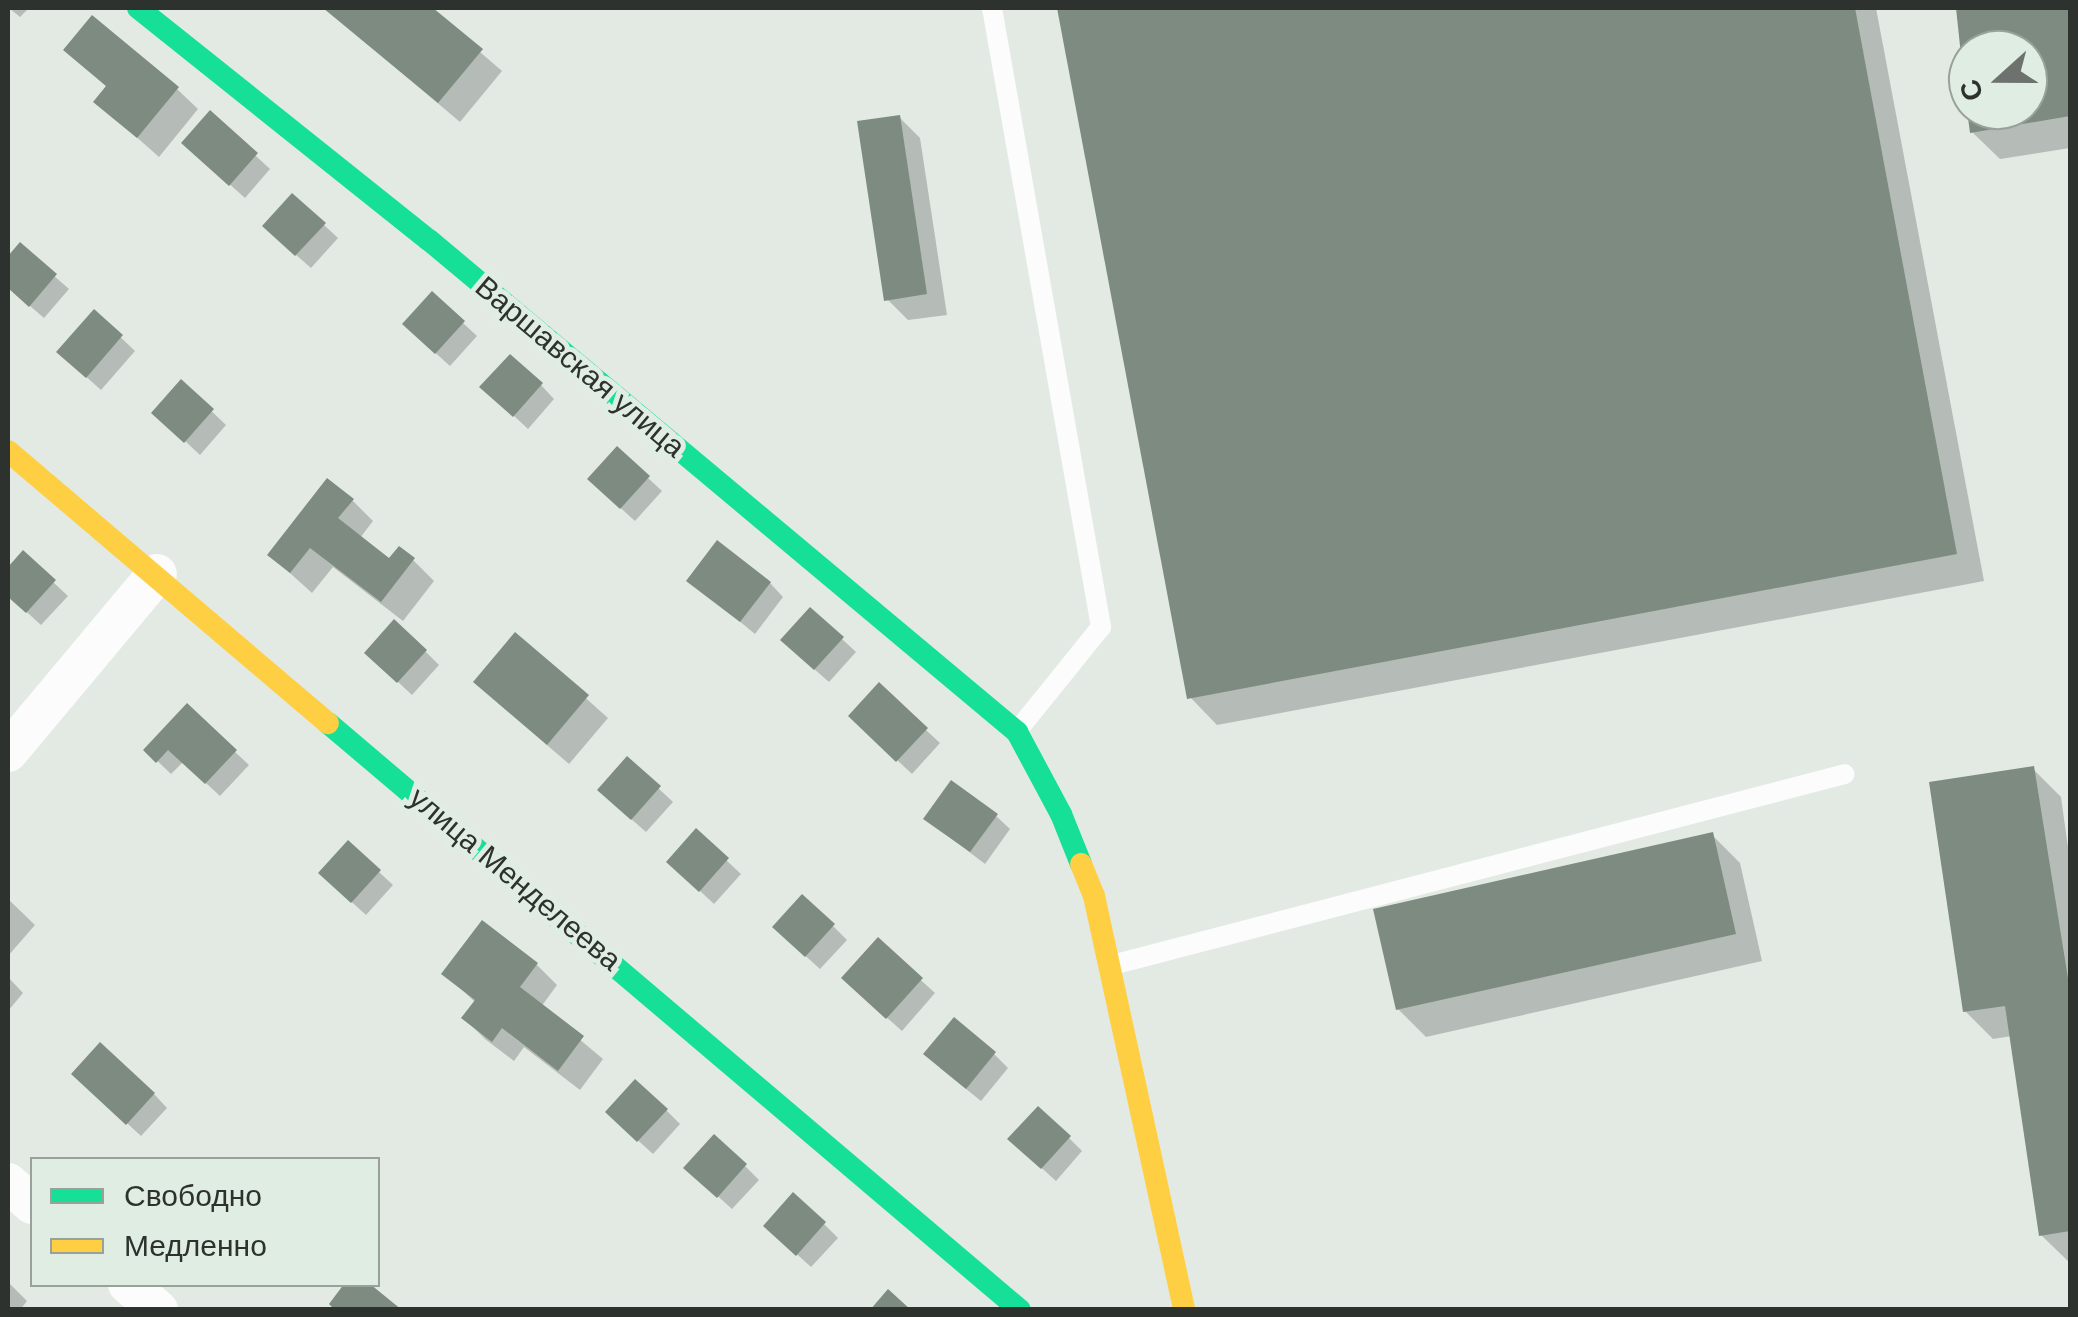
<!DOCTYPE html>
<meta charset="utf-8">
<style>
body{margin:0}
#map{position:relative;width:2078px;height:1317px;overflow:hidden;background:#e3eae4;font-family:Arial,sans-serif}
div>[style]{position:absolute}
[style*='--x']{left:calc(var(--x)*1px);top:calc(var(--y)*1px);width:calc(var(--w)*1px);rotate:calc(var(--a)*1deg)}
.shadow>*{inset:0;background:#0003}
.building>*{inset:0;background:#7d8b80}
.lane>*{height:20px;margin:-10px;padding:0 10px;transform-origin:10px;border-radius:10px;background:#fbfcfb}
.street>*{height:40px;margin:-20px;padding:0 20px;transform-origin:20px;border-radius:20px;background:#fbfcfb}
.fast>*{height:22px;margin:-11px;padding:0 11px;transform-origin:11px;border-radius:11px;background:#16e098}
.slow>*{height:22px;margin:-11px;padding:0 11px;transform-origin:11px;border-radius:11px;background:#ffcf43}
span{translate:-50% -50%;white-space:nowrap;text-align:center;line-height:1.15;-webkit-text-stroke:10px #e0ede2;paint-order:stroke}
.street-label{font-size:30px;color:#2d322e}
.frame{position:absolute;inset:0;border:10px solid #2d322e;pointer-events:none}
.legend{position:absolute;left:30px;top:1157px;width:350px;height:130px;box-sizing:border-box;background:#e0ede2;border:2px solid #98a29a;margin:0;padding:12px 18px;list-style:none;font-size:30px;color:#2d322e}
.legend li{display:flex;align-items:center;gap:20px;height:50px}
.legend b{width:50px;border:2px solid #98a29a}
.north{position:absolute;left:1948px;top:30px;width:100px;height:100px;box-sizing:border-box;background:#e0ede2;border:2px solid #98a29a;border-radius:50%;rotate:249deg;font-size:28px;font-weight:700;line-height:40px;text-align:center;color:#2d322e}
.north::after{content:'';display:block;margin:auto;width:35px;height:45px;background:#6d726e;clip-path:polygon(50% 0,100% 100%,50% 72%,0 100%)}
</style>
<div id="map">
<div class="shadow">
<div style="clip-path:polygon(9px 8px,29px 8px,20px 17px)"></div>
<div style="clip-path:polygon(325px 8px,429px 8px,502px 71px,460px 122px)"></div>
<div style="clip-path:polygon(1060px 8px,1876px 8px,1984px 581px,1217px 725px,1190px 697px)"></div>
<div style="clip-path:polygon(1958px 8px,2070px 8px,2070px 148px,2000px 159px,1972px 132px,1970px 110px,2028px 110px,2028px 50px,1968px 50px,1968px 93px)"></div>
<div style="clip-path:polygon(66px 50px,177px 89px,198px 109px,159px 157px,97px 102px,108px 88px)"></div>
<div style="clip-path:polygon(210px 114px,270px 169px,245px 198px,198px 156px)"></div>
<div style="clip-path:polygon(899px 117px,920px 138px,947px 315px,908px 320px,887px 299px)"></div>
<div style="clip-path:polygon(324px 225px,338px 238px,311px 268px,279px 240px)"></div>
<div style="clip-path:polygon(20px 246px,69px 289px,44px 318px,8px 287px,8px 260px)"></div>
<div style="clip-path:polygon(94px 312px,135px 351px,101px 390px,73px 365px)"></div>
<div style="clip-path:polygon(463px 323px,477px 336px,450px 366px,419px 338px)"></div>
<div style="clip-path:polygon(182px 383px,226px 425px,200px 455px,169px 426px)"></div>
<div style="clip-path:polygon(541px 385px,554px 399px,528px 429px,497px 400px)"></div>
<div style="clip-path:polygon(648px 478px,662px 491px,635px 521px,604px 493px)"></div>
<div style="clip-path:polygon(352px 500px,373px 521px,360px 538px,390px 562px,413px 560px,434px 581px,403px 621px,333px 567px,312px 593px,270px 555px)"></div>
<div style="clip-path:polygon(23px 554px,68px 596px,41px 625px,8px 595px,8px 571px)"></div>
<div style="clip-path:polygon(689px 580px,770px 583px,783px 597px,755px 634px)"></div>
<div style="clip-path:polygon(516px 636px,608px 718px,569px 764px,497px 702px)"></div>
<div style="clip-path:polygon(842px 639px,856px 652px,829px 682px,797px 654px)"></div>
<div style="clip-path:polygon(425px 651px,439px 665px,412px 695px,381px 666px)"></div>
<div style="clip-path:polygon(187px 707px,249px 765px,220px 796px,183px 762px,171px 774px,146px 750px)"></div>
<div style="clip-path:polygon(865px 730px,926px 730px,940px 743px,912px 774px)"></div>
<div style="clip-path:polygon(628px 760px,673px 802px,646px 832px,614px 804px)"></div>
<div style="clip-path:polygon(2033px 769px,2061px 797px,2070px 862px,2069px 1262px,2041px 1235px,2012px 1036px,1993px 1039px,1965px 1011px)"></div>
<div style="clip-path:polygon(996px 816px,1010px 829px,985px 864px,926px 819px)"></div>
<div style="clip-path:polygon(696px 832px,741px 874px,714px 904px,683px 875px)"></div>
<div style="clip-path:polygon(1712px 835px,1740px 863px,1762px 961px,1426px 1037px,1398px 1009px)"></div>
<div style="clip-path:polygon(379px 872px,393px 885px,366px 915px,335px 887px)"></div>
<div style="clip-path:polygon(8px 899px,35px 925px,8px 956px)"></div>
<div style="clip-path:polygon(833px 926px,847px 940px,820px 969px,789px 941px)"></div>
<div style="clip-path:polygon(878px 941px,935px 993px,902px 1031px,858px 992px)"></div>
<div style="clip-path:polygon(536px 964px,557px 985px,541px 1007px,603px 1059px,580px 1090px,524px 1047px,514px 1061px,485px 1039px,464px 1018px,476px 1003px,444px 973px)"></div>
<div style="clip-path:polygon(8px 977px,23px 993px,8px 1011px)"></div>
<div style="clip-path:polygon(994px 1054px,1008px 1068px,981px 1101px,940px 1068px)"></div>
<div style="clip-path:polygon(89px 1088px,154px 1094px,167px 1108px,141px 1136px)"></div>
<div style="clip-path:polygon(666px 1110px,680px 1124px,653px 1154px,622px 1126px)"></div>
<div style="clip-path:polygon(1069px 1138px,1082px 1151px,1056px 1181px,1025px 1153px)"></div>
<div style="clip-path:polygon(745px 1166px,759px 1180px,732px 1209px,701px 1181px)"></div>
<div style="clip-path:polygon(824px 1224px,838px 1238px,811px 1267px,780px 1239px)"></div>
<div style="clip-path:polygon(8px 1282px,27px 1301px,20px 1310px,8px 1310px)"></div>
</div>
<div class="building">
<div style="clip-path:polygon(323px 8px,433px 8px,483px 49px,438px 103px)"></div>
<div style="clip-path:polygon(1057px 8px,1855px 8px,1957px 554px,1187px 699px)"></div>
<div style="clip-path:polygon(1956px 8px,2070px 8px,2070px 116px,1970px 133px,1967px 110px,2028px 110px,2028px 50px,1968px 50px,1965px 93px)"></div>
<div style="clip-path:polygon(92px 15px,179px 87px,137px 138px,93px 102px,106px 86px,63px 50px)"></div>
<div style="clip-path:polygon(210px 110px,258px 153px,229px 186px,181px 143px)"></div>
<div style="clip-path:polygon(900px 115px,927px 294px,884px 301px,857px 121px)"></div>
<div style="clip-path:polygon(292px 193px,326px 223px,295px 256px,262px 226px)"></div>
<div style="clip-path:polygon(20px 242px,57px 274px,29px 307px,8px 288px,8px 256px)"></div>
<div style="clip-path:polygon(432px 291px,465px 321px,435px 354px,402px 324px)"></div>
<div style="clip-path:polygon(94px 309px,123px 335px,86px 378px,56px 352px)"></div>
<div style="clip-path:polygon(510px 354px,543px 383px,513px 417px,479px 387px)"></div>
<div style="clip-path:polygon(181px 379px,214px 409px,184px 443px,151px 413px)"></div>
<div style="clip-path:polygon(617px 446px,650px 476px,620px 509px,587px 479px)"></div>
<div style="clip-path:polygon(327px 478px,354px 499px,338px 518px,389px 558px,399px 546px,415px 558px,381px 602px,310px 548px,290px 573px,267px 555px)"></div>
<div style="clip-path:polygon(717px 540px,771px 582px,740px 622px,686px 581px)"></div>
<div style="clip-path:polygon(23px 550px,56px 580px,26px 613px,8px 597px,8px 567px)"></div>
<div style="clip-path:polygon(810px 607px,844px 637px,814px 670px,780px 640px)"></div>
<div style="clip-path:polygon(394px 619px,427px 650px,397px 683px,364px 653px)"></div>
<div style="clip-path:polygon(515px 632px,589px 695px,547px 745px,473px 682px)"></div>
<div style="clip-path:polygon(879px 682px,928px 728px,896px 762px,848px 716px)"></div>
<div style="clip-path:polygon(187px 703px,237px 750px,205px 784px,168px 750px,156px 763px,143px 750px)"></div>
<div style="clip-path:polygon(627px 756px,661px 786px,631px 820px,597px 790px)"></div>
<div style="clip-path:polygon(2034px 766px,2070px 991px,2070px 1231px,2039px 1236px,2005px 1006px,1963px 1012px,1929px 782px)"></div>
<div style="clip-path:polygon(951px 780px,998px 814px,970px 852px,923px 819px)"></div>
<div style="clip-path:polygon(696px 828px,729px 858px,699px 892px,666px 862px)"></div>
<div style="clip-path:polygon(1713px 832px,1736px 934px,1396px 1010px,1373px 909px)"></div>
<div style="clip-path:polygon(348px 840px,381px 870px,351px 903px,318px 873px)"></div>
<div style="clip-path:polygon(802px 894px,835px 924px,805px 957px,772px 927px)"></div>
<div style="clip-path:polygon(482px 920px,538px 963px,520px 987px,584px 1036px,558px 1071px,502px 1028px,492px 1042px,461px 1018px,475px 1000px,441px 974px)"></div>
<div style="clip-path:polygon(878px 937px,923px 978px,886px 1019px,841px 978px)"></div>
<div style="clip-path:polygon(954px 1017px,996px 1052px,966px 1089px,923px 1054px)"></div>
<div style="clip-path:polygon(100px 1042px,155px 1093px,126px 1125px,71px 1074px)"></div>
<div style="clip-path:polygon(635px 1079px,668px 1109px,637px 1142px,605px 1112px)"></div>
<div style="clip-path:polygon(1038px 1106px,1071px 1136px,1041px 1169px,1007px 1139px)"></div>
<div style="clip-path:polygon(714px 1134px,747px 1164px,717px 1198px,683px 1168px)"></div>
<div style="clip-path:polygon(793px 1192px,826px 1222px,796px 1256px,763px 1226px)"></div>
<div style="clip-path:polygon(344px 1284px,370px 1284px,402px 1310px,335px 1310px,329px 1304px)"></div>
<div style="clip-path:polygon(888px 1289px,911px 1310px,870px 1310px)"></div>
</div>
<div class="lane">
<div style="--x:992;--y:8;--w:629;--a:80.01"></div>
<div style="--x:1101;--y:627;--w:132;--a:128.9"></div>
<div style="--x:1112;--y:965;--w:757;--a:-14.6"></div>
</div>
<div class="street">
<div style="--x:8;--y:752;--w:232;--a:-50.1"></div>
<div style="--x:8;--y:1183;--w:32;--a:41"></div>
<div style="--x:128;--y:1284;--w:40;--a:41"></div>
</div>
<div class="fast">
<div style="--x:138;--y:8;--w:372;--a:38.6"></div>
<div style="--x:429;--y:240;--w:767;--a:39.92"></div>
<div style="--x:1017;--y:732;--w:93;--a:61.8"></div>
<div style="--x:1061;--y:814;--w:54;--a:68.2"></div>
<div style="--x:328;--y:723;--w:907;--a:40.31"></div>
</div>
<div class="slow">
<div style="--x:8;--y:451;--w:420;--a:40.4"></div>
<div style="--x:1081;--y:864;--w:35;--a:68"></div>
<div style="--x:1094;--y:896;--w:424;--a:77.7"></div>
</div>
<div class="street-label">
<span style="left:580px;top:367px;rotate:40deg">Варшавская улица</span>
<span style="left:515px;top:879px;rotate:40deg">улица Менделеева</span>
</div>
<div class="frame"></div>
<ul class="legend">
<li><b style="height:12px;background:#16e098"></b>Свободно</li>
<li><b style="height:12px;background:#ffcf43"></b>Медленно</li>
</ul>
<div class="north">С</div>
</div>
